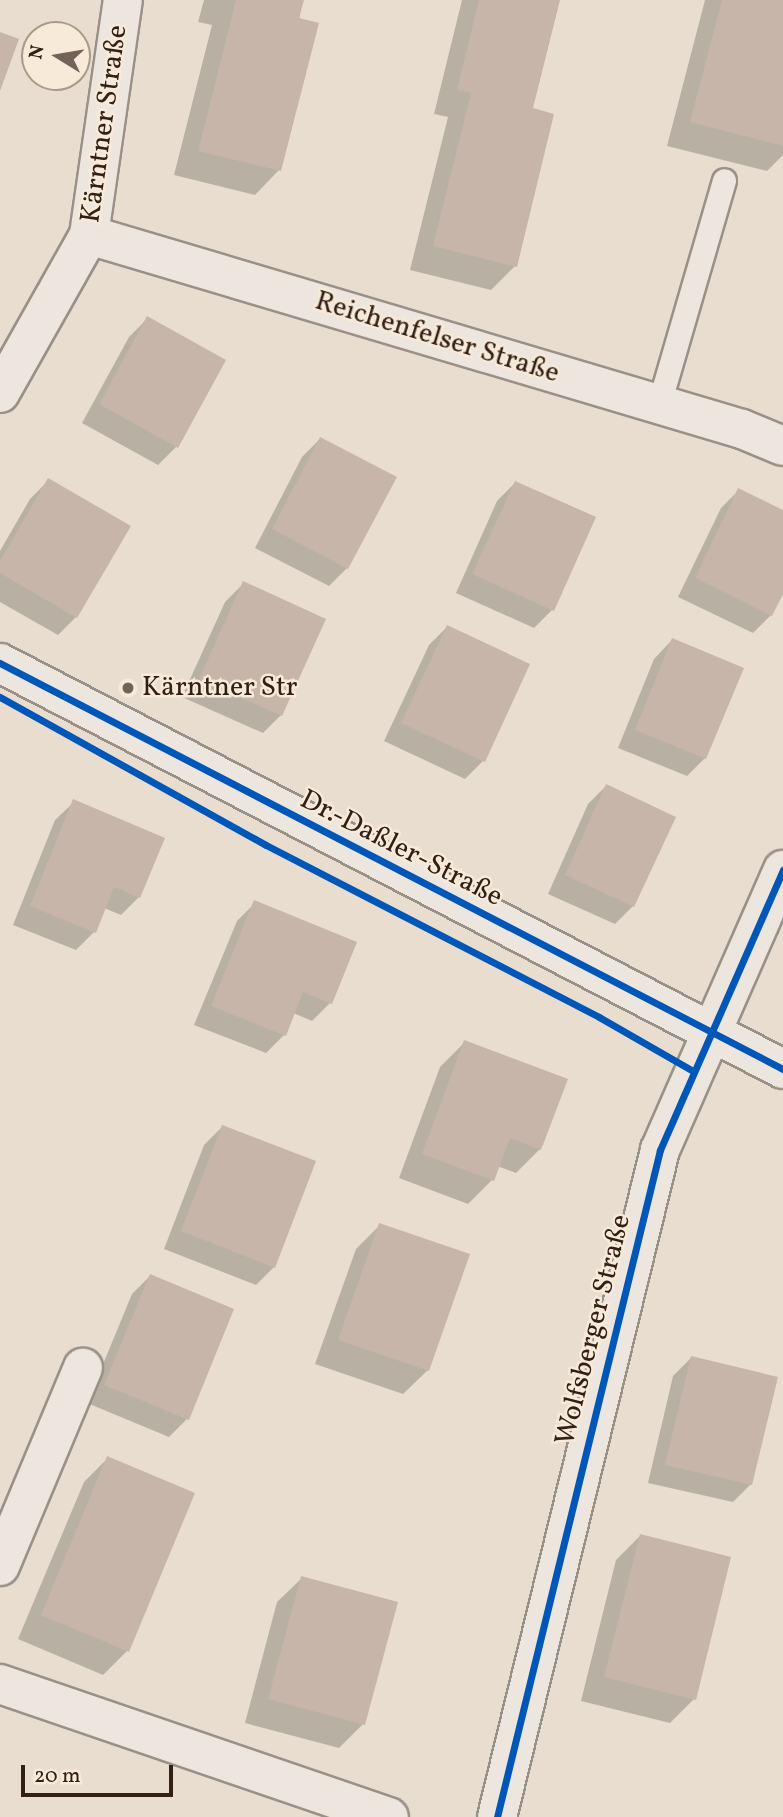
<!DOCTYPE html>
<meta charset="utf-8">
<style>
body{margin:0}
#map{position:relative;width:783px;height:1817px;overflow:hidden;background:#e8ddce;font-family:Vollkorn,serif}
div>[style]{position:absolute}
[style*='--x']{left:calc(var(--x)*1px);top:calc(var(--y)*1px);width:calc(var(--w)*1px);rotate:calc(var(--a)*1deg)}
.shadow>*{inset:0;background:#0003}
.building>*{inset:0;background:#c6b5a8}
.roads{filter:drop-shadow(2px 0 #999187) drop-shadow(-2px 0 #999187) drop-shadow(0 2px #999187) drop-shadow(0 -2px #999187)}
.lane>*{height:23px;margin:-11.5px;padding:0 11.5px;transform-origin:11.5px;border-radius:11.5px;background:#ece6df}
.street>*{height:38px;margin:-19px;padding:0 19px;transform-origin:19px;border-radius:19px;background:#ece6df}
.cycleway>*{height:7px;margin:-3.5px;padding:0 3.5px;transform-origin:3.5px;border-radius:3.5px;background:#0057b8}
.dots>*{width:19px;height:19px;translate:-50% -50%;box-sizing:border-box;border:4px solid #f7ead8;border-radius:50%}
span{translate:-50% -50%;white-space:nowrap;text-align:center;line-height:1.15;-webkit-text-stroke:5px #f7ead8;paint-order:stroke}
.street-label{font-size:28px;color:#322018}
.poi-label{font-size:28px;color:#322018}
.left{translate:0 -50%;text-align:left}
.north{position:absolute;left:21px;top:21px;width:70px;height:70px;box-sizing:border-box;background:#f7ead8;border:2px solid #a8998b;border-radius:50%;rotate:281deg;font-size:19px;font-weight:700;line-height:28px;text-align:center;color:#322018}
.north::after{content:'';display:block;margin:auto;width:24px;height:32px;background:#726258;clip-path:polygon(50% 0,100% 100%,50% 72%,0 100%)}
.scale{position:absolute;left:21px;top:1765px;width:152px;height:32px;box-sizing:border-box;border:4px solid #322018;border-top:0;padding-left:9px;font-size:21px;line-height:24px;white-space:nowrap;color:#322018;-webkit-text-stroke:5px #f7ead8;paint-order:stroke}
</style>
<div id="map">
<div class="shadow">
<div style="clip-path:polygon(204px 0,302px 0,279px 170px,255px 195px,174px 175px,212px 25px,198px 22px)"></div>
<div style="clip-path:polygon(462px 0,558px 0,531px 109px,515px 266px,491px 290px,410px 270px,448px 117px,434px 114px)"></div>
<div style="clip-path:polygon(705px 0,783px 0,783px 155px,767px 171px,667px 146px)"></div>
<div style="clip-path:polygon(147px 319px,224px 361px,176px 447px,158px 465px,82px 423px,129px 337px)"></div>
<div style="clip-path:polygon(320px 439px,347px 568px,329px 586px,255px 548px,302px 457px)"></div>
<div style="clip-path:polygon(48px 481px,128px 527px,76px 617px,58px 635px,0 602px,0 551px,30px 499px)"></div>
<div style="clip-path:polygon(515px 483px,552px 610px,534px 628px,456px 593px,497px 501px)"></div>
<div style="clip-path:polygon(739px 490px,783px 512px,783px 590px,771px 615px,753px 633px,678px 597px,721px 508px)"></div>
<div style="clip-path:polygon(243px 584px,281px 715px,263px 733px,182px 697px,225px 602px)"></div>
<div style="clip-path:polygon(447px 627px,483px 761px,465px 779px,384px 741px,429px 645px)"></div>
<div style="clip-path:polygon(672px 640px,705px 758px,687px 776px,618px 748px,654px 659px)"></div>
<div style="clip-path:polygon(606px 786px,633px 906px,615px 924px,548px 894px,588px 804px)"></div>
<div style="clip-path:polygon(74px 802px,139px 897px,121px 915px,104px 908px,94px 932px,76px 950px,13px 925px,55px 820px)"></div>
<div style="clip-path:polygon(255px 903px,330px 1003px,312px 1021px,293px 1013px,284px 1035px,266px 1053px,194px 1025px,237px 921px)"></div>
<div style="clip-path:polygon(465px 1042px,540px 1149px,516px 1173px,497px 1166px,492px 1180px,468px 1204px,399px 1178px,440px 1067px)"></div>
<div style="clip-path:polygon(222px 1127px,274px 1267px,256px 1285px,164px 1249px,204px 1145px)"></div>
<div style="clip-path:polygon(380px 1225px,428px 1370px,403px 1394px,315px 1364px,356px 1249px)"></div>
<div style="clip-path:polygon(150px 1276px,187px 1419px,169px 1437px,87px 1403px,132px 1294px)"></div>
<div style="clip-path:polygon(691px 1358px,751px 1484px,733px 1502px,648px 1483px,673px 1376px)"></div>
<div style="clip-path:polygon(108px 1458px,127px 1651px,103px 1675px,18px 1639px,84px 1482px)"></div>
<div style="clip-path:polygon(640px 1536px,694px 1699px,670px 1723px,581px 1701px,616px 1560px)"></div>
<div style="clip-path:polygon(302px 1578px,363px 1724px,339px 1748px,245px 1723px,277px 1602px)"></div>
</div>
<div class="building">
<div style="clip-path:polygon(236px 0,304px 0,299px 18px,319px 23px,281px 171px,198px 151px)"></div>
<div style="clip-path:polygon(479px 0,560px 0,533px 108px,554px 114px,517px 267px,433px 246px,471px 93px,457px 90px)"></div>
<div style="clip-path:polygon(722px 0,783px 0,783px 146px,690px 122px)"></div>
<div style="clip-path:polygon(0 32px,19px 39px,0 91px)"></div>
<div style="clip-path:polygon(147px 316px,226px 360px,178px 448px,99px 404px)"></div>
<div style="clip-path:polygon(320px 437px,397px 477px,348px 569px,272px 529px)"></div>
<div style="clip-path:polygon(48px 478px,131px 526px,77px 618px,0 573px,0 561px)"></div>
<div style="clip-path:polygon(515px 481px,596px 517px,554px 611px,472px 574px)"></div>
<div style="clip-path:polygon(738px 488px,783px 510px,783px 594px,772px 616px,695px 578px)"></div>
<div style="clip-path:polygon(243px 581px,326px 619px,282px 716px,199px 679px)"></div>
<div style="clip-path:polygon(447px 625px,530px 664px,485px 762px,401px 723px)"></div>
<div style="clip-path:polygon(672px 638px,744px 668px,706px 759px,635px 730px)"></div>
<div style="clip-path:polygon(606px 784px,676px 817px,634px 907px,565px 875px)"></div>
<div style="clip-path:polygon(73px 799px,165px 838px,140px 898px,114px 887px,96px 933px,30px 906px)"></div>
<div style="clip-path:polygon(254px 900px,357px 942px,332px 1004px,303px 992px,286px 1036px,211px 1006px)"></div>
<div style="clip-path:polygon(464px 1040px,568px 1079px,541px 1150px,510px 1138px,494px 1181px,422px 1154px)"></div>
<div style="clip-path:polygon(222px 1125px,316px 1161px,275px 1268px,181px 1231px)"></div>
<div style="clip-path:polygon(379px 1223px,470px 1254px,429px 1371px,338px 1340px)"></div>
<div style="clip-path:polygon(150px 1274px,234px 1309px,189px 1420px,104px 1385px)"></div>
<div style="clip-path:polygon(691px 1356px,778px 1377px,752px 1485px,665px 1465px)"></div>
<div style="clip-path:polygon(107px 1456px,195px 1493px,129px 1652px,41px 1615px)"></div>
<div style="clip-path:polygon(640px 1534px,731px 1557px,696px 1700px,604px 1677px)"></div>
<div style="clip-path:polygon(301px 1576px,398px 1602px,365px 1725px,268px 1699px)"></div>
</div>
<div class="roads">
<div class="lane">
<div style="--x:659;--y:404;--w:233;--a:-73.8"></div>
</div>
<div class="street">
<div style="--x:89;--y:235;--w:681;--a:16.55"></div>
<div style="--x:742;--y:429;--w:44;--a:22.5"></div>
<div style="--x:0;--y:393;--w:181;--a:-60.6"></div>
<div style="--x:89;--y:235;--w:237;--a:-81.8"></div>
<div style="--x:0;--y:663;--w:882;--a:27.41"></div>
<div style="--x:0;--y:1566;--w:215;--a:-67.3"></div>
<div style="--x:0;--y:1684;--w:411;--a:18.9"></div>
<div style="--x:497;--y:1817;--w:687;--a:-76.27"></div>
<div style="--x:660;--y:1150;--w:306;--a:-66.3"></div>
</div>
</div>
<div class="cycleway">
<div style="--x:0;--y:663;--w:882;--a:27.41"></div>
<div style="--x:0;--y:697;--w:304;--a:29.1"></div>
<div style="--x:266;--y:845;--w:375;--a:27.3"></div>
<div style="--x:599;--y:1017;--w:108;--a:29.9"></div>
<div style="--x:497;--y:1817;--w:687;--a:-76.27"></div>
<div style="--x:660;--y:1150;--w:306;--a:-66.3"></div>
</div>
<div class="dots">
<div style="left:128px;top:688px;background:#726258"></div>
</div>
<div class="street-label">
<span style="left:105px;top:124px;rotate:-82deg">Kärntner Straße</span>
<span style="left:437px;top:338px;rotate:17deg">Reichenfelser Straße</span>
<span style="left:401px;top:849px;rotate:27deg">Dr.-Daßler-Straße</span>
<span style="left:594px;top:1330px;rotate:-76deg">Wolfsberger Straße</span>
</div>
<div class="poi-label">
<span class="left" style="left:142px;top:688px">Kärntner Str</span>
</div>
<div class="north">N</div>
<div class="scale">20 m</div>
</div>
